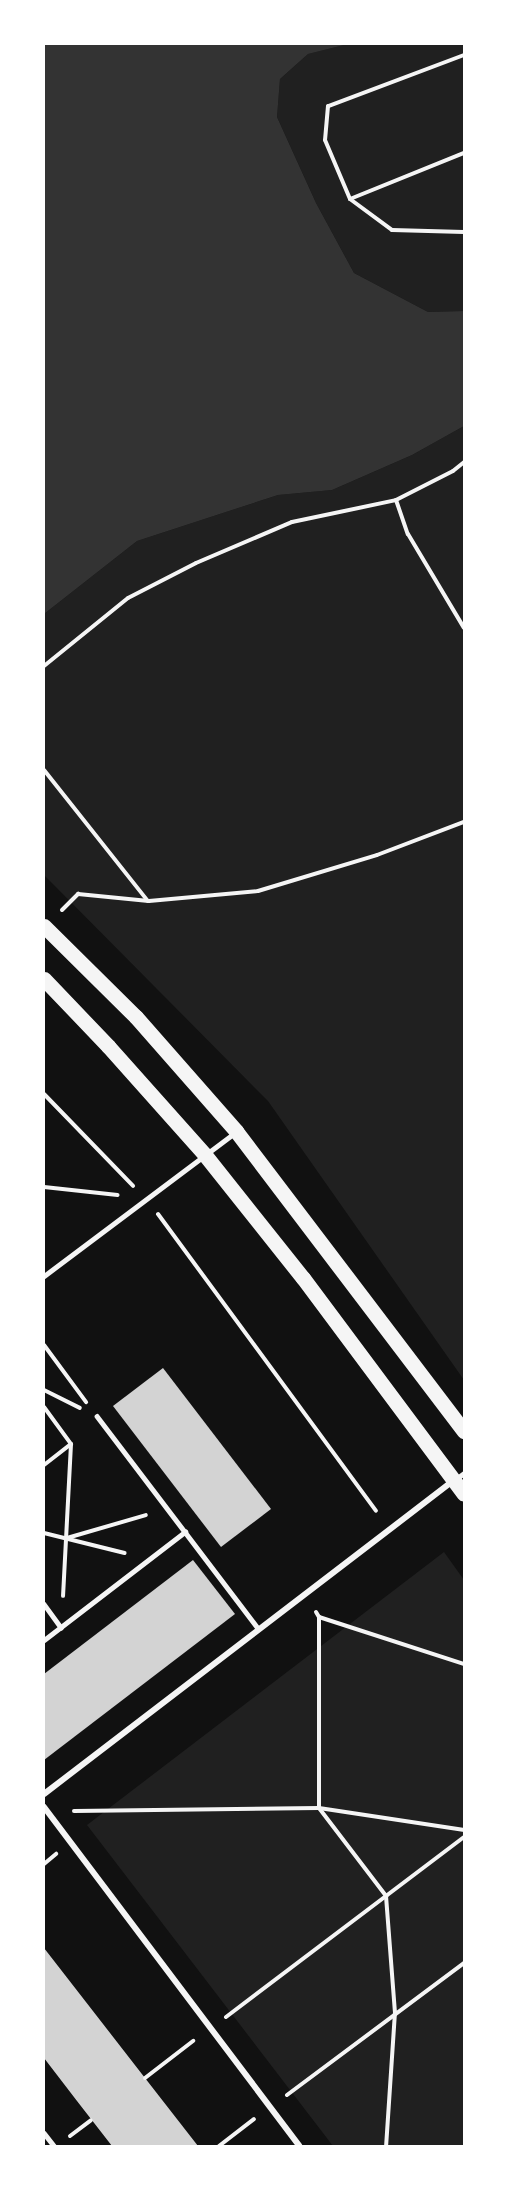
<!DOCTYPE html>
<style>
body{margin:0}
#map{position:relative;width:508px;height:2190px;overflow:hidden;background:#111;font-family:"PT Sans",sans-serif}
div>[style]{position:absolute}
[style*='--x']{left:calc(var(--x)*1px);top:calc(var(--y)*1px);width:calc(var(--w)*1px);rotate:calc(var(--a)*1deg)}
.green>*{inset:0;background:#202020}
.water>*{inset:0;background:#333}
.building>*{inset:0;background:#d3d3d3}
.path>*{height:4px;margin:-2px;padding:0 2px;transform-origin:2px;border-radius:2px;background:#f5f5f5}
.service>*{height:4.5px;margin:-2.25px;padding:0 2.25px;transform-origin:2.25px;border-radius:2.25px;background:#f5f5f5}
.minor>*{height:6px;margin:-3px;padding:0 3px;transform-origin:3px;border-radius:3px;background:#f5f5f5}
.primary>*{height:15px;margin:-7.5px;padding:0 7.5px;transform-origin:7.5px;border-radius:7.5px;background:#f5f5f5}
span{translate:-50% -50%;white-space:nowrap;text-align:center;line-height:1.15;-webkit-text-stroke:5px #fff;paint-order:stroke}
.frame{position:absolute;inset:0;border:45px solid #fff;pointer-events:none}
</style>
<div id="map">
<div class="green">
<div style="clip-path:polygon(348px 44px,464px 44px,464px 311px,428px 312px,354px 273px,316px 203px,277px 117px,280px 79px,308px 54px)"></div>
<div style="clip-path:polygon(464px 426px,464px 1380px,268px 1101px,44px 875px,44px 614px,137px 541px,278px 495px,332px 490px,412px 455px)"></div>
<div style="clip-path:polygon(444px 1552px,464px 1580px,464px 2146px,333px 2146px,87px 1825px)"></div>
</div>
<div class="water">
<div style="clip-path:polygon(44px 44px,348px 44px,308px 54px,280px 79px,277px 117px,316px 203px,354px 273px,428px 312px,464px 311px,464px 426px,412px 455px,332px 490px,278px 495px,137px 541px,44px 614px)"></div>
</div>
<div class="building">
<div style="clip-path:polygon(163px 1368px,271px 1509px,221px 1547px,113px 1406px)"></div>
<div style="clip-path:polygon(193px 1560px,235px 1614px,44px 1760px,44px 1674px)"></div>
<div style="clip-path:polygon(44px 1948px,145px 2078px,198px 2146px,112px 2146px,77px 2101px,44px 2058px)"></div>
</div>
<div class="path">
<div style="--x:464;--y:55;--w:145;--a:159.4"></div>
<div style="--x:328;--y:106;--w:34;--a:95"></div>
<div style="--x:325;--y:140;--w:64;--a:67"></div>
<div style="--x:350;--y:199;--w:52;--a:36.4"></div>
<div style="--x:392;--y:230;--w:72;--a:1.6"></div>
<div style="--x:350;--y:199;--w:123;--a:-22"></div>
<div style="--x:396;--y:500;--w:36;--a:71"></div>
<div style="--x:408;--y:534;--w:109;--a:59.2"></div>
<div style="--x:44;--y:666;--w:108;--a:-39"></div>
<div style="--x:128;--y:598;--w:76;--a:-27.2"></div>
<div style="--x:196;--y:563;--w:104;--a:-23.1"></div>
<div style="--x:292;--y:522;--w:106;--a:-11.9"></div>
<div style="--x:396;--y:500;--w:64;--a:-27"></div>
<div style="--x:453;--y:471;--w:14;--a:-39"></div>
<div style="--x:44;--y:770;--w:167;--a:51.6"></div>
<div style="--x:62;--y:910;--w:23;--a:-45"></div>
<div style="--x:78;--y:894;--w:71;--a:5.6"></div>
<div style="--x:149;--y:901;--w:109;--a:-5.2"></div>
<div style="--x:258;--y:891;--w:124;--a:-16.8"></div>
<div style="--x:377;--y:855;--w:93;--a:-20.8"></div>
<div style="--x:44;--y:1094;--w:128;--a:45.9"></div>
<div style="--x:44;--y:1187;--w:74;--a:6.2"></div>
<div style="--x:158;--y:1214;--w:368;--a:53.7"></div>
<div style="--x:44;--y:1345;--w:71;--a:53.6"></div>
<div style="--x:44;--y:1390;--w:40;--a:26.6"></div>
<div style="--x:44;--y:1407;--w:46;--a:53.9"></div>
<div style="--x:71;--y:1444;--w:152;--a:93"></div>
<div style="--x:44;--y:1465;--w:34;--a:-38"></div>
<div style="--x:44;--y:1533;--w:83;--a:13.9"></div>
<div style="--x:67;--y:1538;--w:82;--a:-16.2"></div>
<div style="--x:316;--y:1612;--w:6;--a:59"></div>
<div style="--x:319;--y:1617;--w:191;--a:90"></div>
<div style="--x:319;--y:1808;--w:111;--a:52.7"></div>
<div style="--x:386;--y:1896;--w:116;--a:85.6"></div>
<div style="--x:395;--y:2012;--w:134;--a:93.8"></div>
<div style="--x:319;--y:1617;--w:152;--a:18"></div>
<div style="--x:74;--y:1811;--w:245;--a:-0.7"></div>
<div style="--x:319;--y:1808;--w:147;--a:8.6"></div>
<div style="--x:44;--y:1864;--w:16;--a:-40"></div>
<div style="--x:226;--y:2017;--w:298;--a:-37.1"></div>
<div style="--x:145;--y:2078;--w:61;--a:-37.6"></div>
<div style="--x:287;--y:2095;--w:221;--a:-36.7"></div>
<div style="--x:70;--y:2136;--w:26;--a:-37"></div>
<div style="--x:219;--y:2146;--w:44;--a:-37.6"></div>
</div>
<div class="service">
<div style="--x:44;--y:1276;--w:236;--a:-36.9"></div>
<div style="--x:97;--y:1416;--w:266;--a:52.8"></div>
<div style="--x:456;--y:1479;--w:10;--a:-37"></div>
<div style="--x:44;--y:1604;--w:29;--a:54"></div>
<div style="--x:44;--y:1640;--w:178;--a:-37.5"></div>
<div style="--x:44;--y:2133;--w:16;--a:52"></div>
</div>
<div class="minor">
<div style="--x:44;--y:1794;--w:515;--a:-37.43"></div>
<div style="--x:44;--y:1807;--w:424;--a:53"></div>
</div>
<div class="primary">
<div style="--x:44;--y:926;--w:129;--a:44.7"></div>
<div style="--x:136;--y:1017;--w:152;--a:48.7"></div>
<div style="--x:236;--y:1131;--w:377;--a:52.8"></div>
<div style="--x:44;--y:979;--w:93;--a:46.3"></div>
<div style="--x:108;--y:1046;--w:146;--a:48.3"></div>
<div style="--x:205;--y:1155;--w:157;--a:51.5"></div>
<div style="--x:303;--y:1278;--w:269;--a:53.3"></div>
</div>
<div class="frame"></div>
</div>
